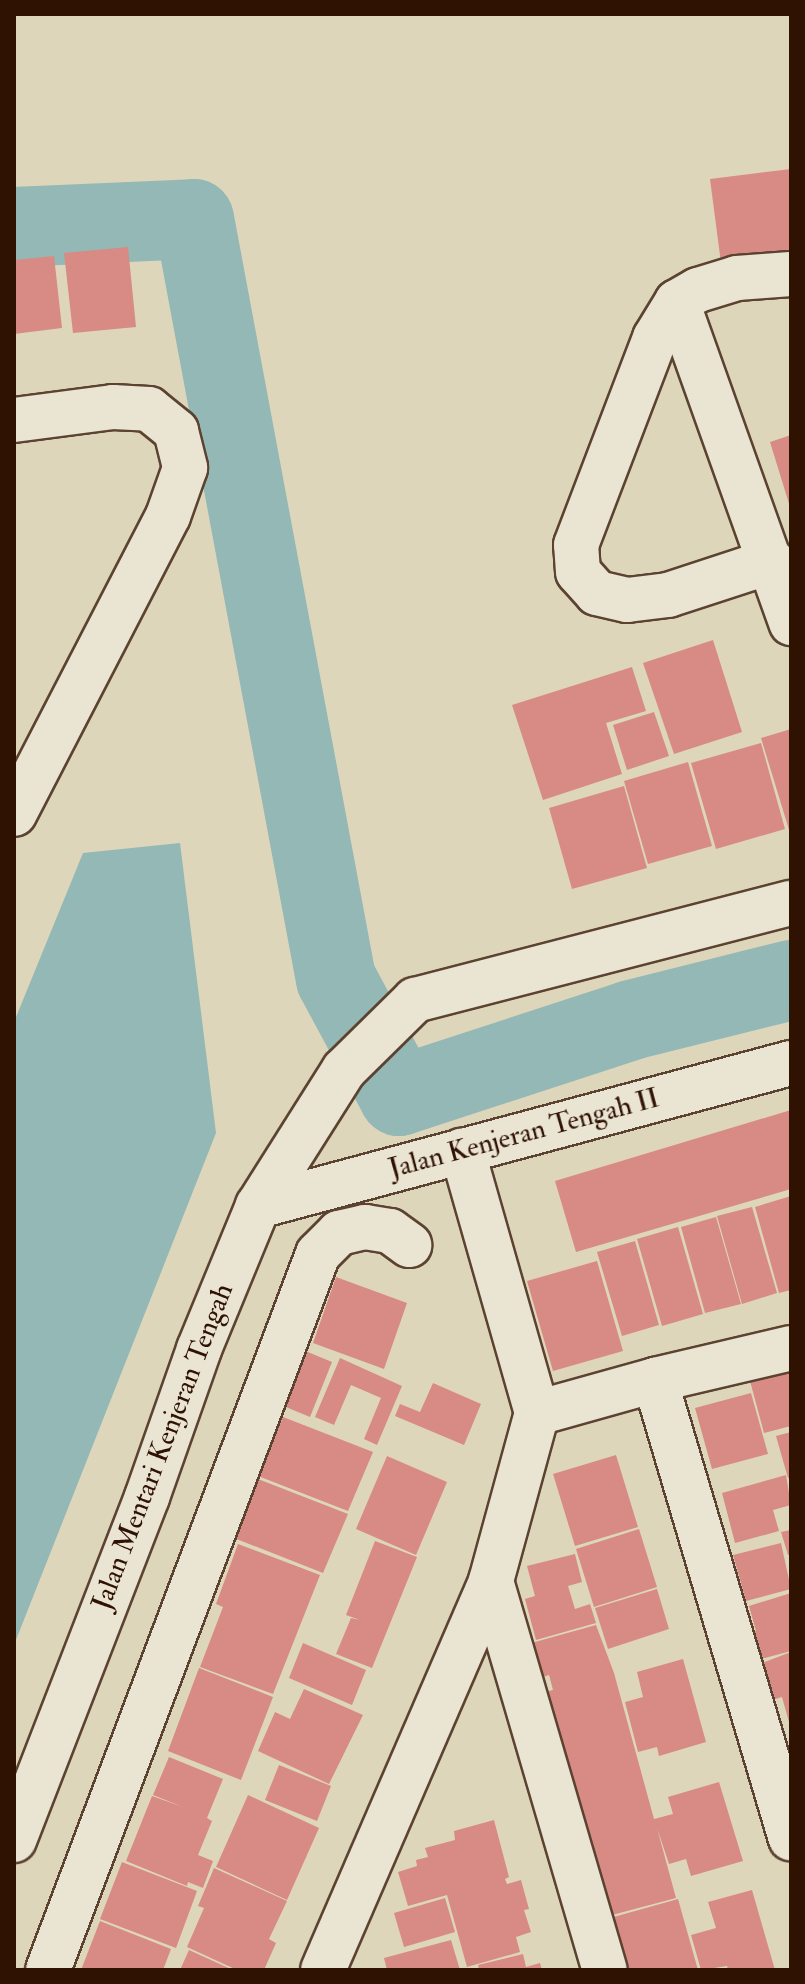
<!DOCTYPE html>
<style>
body{margin:0}
#map{position:relative;width:805px;height:1984px;overflow:hidden;background:#ded6ba;font-family:"IM FELL Double Pica",serif}
div>[style]{position:absolute}
[style*='--x']{left:calc(var(--x)*1px);top:calc(var(--y)*1px);width:calc(var(--w)*1px);rotate:calc(var(--a)*1deg)}
.water>*{inset:0;background:#94b8b5}
.river>*{height:80px;margin:-40px;padding:0 40px;transform-origin:40px;border-radius:40px;background:#94b8b5}
.building>*{inset:0;background:#d88a84}
.roads{filter:drop-shadow(2px 0 #5c4331) drop-shadow(-2px 0 #5c4331) drop-shadow(0 2px #5c4331) drop-shadow(0 -2px #5c4331)}
.minor>*{height:44px;margin:-22px;padding:0 22px;transform-origin:22px;border-radius:22px;background:#eae4d2}
span{translate:-50% -50%;white-space:nowrap;text-align:center;line-height:1.15;-webkit-text-stroke:6px #eae4d2;paint-order:stroke}
.street-label{font-size:28px;color:#301203}
.frame{position:absolute;inset:0;border:16px solid #301203;pointer-events:none}
</style>
<div id="map">
<div class="water">
<div style="clip-path:polygon(180px 843px,216px 1133px,14px 1645px,14px 1022px,83px 853px)"></div>
</div>
<div class="river">
<div style="--x:14;--y:227;--w:180;--a:-2.5"></div>
<div style="--x:194;--y:219;--w:773;--a:79.42"></div>
<div style="--x:336;--y:979;--w:133;--a:61.7"></div>
<div style="--x:399;--y:1096;--w:244;--a:-18.1"></div>
<div style="--x:631;--y:1020;--w:165;--a:-14"></div>
</div>
<div class="building">
<div style="clip-path:polygon(791px 169px,791px 254px,721px 263px,710px 179px)"></div>
<div style="clip-path:polygon(128px 247px,136px 327px,73px 333px,64px 253px)"></div>
<div style="clip-path:polygon(54px 256px,62px 328px,14px 334px,14px 260px)"></div>
<div style="clip-path:polygon(791px 435px,791px 507px,790px 507px,770px 442px)"></div>
<div style="clip-path:polygon(713px 640px,742px 732px,674px 754px,643px 663px)"></div>
<div style="clip-path:polygon(632px 667px,646px 711px,606px 723px,622px 774px,543px 800px,512px 705px)"></div>
<div style="clip-path:polygon(654px 712px,669px 756px,627px 770px,613px 725px)"></div>
<div style="clip-path:polygon(791px 729px,791px 833px,790px 833px,761px 738px)"></div>
<div style="clip-path:polygon(761px 743px,785px 829px,716px 849px,691px 763px)"></div>
<div style="clip-path:polygon(688px 762px,712px 846px,648px 864px,624px 781px)"></div>
<div style="clip-path:polygon(624px 786px,647px 868px,572px 889px,549px 808px)"></div>
<div style="clip-path:polygon(791px 1110px,791px 1189px,576px 1252px,555px 1181px)"></div>
<div style="clip-path:polygon(791px 1196px,791px 1290px,779px 1293px,755px 1207px)"></div>
<div style="clip-path:polygon(752px 1207px,777px 1293px,742px 1304px,717px 1216px)"></div>
<div style="clip-path:polygon(716px 1217px,741px 1304px,705px 1313px,681px 1227px)"></div>
<div style="clip-path:polygon(678px 1227px,703px 1314px,662px 1326px,637px 1239px)"></div>
<div style="clip-path:polygon(635px 1241px,659px 1325px,622px 1336px,597px 1252px)"></div>
<div style="clip-path:polygon(597px 1261px,623px 1351px,553px 1371px,527px 1281px)"></div>
<div style="clip-path:polygon(336px 1277px,407px 1303px,384px 1369px,313px 1343px)"></div>
<div style="clip-path:polygon(303px 1350px,332px 1362px,310px 1417px,281px 1405px)"></div>
<div style="clip-path:polygon(340px 1358px,402px 1386px,377px 1445px,364px 1439px,381px 1398px,351px 1385px,334px 1425px,315px 1417px)"></div>
<div style="clip-path:polygon(791px 1370px,791px 1426px,764px 1433px,750px 1381px)"></div>
<div style="clip-path:polygon(433px 1383px,481px 1404px,464px 1445px,395px 1416px,400px 1404px,420px 1412px)"></div>
<div style="clip-path:polygon(751px 1393px,768px 1454px,712px 1469px,695px 1408px)"></div>
<div style="clip-path:polygon(283px 1417px,373px 1452px,348px 1511px,258px 1476px)"></div>
<div style="clip-path:polygon(791px 1432px,791px 1477px,788px 1478px,776px 1436px)"></div>
<div style="clip-path:polygon(616px 1455px,638px 1527px,575px 1546px,553px 1474px)"></div>
<div style="clip-path:polygon(387px 1456px,447px 1482px,416px 1555px,356px 1529px)"></div>
<div style="clip-path:polygon(786px 1475px,791px 1505px,773px 1510px,779px 1531px,735px 1543px,722px 1493px)"></div>
<div style="clip-path:polygon(258px 1479px,348px 1514px,323px 1573px,234px 1538px)"></div>
<div style="clip-path:polygon(639px 1529px,657px 1587px,594px 1607px,576px 1549px)"></div>
<div style="clip-path:polygon(791px 1530px,791px 1554px,788px 1555px,781px 1532px)"></div>
<div style="clip-path:polygon(375px 1541px,417px 1557px,372px 1668px,336px 1654px,351px 1618px,360px 1620px,346px 1615px)"></div>
<div style="clip-path:polygon(781px 1543px,791px 1589px,746px 1601px,733px 1555px)"></div>
<div style="clip-path:polygon(238px 1544px,320px 1575px,273px 1694px,200px 1667px,223px 1607px,216px 1604px)"></div>
<div style="clip-path:polygon(575px 1554px,582px 1582px,568px 1586px,575px 1609px,590px 1604px,596px 1623px,536px 1640px,525px 1599px,535px 1596px,527px 1566px)"></div>
<div style="clip-path:polygon(657px 1589px,669px 1629px,608px 1649px,595px 1608px)"></div>
<div style="clip-path:polygon(791px 1593px,791px 1651px,757px 1660px,749px 1633px,756px 1631px,749px 1606px)"></div>
<div style="clip-path:polygon(596px 1625px,614px 1673px,654px 1819px,673px 1814px,668px 1797px,719px 1782px,743px 1861px,691px 1876px,686px 1859px,669px 1864px,657px 1828px,676px 1898px,597px 1919px,535px 1694px,553px 1690px,549px 1675px,527px 1682px,517px 1647px)"></div>
<div style="clip-path:polygon(303px 1643px,366px 1670px,352px 1705px,289px 1678px)"></div>
<div style="clip-path:polygon(791px 1652px,791px 1721px,789px 1722px,782px 1697px,762px 1703px,751px 1667px)"></div>
<div style="clip-path:polygon(683px 1659px,706px 1742px,659px 1756px,657px 1747px,638px 1752px,625px 1702px,643px 1697px,637px 1672px)"></div>
<div style="clip-path:polygon(199px 1668px,273px 1697px,241px 1780px,168px 1751px)"></div>
<div style="clip-path:polygon(304px 1689px,363px 1715px,329px 1784px,258px 1751px,275px 1712px,290px 1719px)"></div>
<div style="clip-path:polygon(169px 1757px,223px 1779px,207px 1818px,212px 1821px,198px 1855px,213px 1861px,203px 1888px,188px 1882px,187px 1886px,126px 1861px,152px 1796px,183px 1807px,153px 1795px)"></div>
<div style="clip-path:polygon(279px 1765px,331px 1786px,317px 1821px,265px 1800px)"></div>
<div style="clip-path:polygon(248px 1795px,319px 1828px,287px 1900px,216px 1867px)"></div>
<div style="clip-path:polygon(494px 1820px,509px 1877px,505px 1879px,507px 1884px,521px 1880px,529px 1909px,524px 1910px,531px 1932px,516px 1937px,520px 1952px,467px 1967px,447px 1895px,408px 1906px,398px 1872px,417px 1866px,416px 1860px,428px 1857px,425px 1848px,455px 1840px,454px 1831px)"></div>
<div style="clip-path:polygon(122px 1862px,197px 1891px,176px 1948px,100px 1919px)"></div>
<div style="clip-path:polygon(214px 1868px,287px 1901px,269px 1939px,276px 1943px,264px 1970px,237px 1970px,187px 1947px,204px 1908px,198px 1906px)"></div>
<div style="clip-path:polygon(752px 1890px,775px 1970px,728px 1970px,727px 1966px,701px 1970px,691px 1935px,716px 1928px,708px 1902px)"></div>
<div style="clip-path:polygon(445px 1898px,455px 1932px,404px 1947px,394px 1913px)"></div>
<div style="clip-path:polygon(678px 1899px,698px 1970px,617px 1970px,603px 1920px)"></div>
<div style="clip-path:polygon(100px 1921px,171px 1949px,163px 1970px,81px 1970px)"></div>
<div style="clip-path:polygon(451px 1940px,460px 1970px,387px 1970px,384px 1958px)"></div>
<div style="clip-path:polygon(189px 1950px,233px 1970px,180px 1970px)"></div>
<div style="clip-path:polygon(523px 1954px,526px 1967px,540px 1963px,542px 1970px,479px 1970px,478px 1965px)"></div>
</div>
<div class="roads">
<div class="minor">
<div style="--x:677;--y:302;--w:341;--a:70.4"></div>
<div style="--x:14;--y:420;--w:100;--a:-7.5"></div>
<div style="--x:113;--y:407;--w:36;--a:3"></div>
<div style="--x:149;--y:409;--w:35;--a:39"></div>
<div style="--x:176;--y:431;--w:38;--a:76"></div>
<div style="--x:185;--y:468;--w:51;--a:109.5"></div>
<div style="--x:168;--y:516;--w:335;--a:117.3"></div>
<div style="--x:772;--y:561;--w:109;--a:161.9"></div>
<div style="--x:668;--y:595;--w:41;--a:173"></div>
<div style="--x:627;--y:600;--w:31;--a:-167"></div>
<div style="--x:597;--y:593;--w:28;--a:-132"></div>
<div style="--x:578;--y:572;--w:27;--a:-94"></div>
<div style="--x:576;--y:545;--w:222;--a:-69.1"></div>
<div style="--x:655;--y:338;--w:42;--a:-58.6"></div>
<div style="--x:677;--y:302;--w:24;--a:-30"></div>
<div style="--x:698;--y:290;--w:41;--a:-17.1"></div>
<div style="--x:737;--y:278;--w:54;--a:-4.2"></div>
<div style="--x:258;--y:1206;--w:552;--a:-15.02"></div>
<div style="--x:655;--y:1380;--w:140;--a:-13.2"></div>
<div style="--x:537;--y:1413;--w:123;--a:-15.6"></div>
<div style="--x:655;--y:1380;--w:478;--a:73.5"></div>
<div style="--x:491;--y:1581;--w:405;--a:73.7"></div>
<div style="--x:14;--y:1840;--w:368;--a:-68.8"></div>
<div style="--x:147;--y:1497;--w:157;--a:-70.6"></div>
<div style="--x:199;--y:1349;--w:155;--a:-67.6"></div>
<div style="--x:258;--y:1206;--w:161;--a:-57.7"></div>
<div style="--x:344;--y:1070;--w:100;--a:-44.6"></div>
<div style="--x:415;--y:1000;--w:388;--a:-14.5"></div>
<div style="--x:48;--y:1970;--w:765;--a:-69.34"></div>
<div style="--x:318;--y:1254;--w:30;--a:-45"></div>
<div style="--x:339;--y:1233;--w:27;--a:-13"></div>
<div style="--x:365;--y:1227;--w:25;--a:9"></div>
<div style="--x:390;--y:1231;--w:24;--a:36"></div>
<div style="--x:323;--y:1970;--w:424;--a:-66.6"></div>
<div style="--x:491;--y:1581;--w:174;--a:-74.7"></div>
<div style="--x:537;--y:1413;--w:273;--a:-105.9"></div>
</div>
</div>
<div class="street-label">
<span style="left:524px;top:1134px;rotate:-15deg">Jalan Kenjeran Tengah II</span>
<span style="left:163px;top:1447px;rotate:-69deg">Jalan Mentari Kenjeran Tengah</span>
</div>
<div class="frame"></div>
</div>
